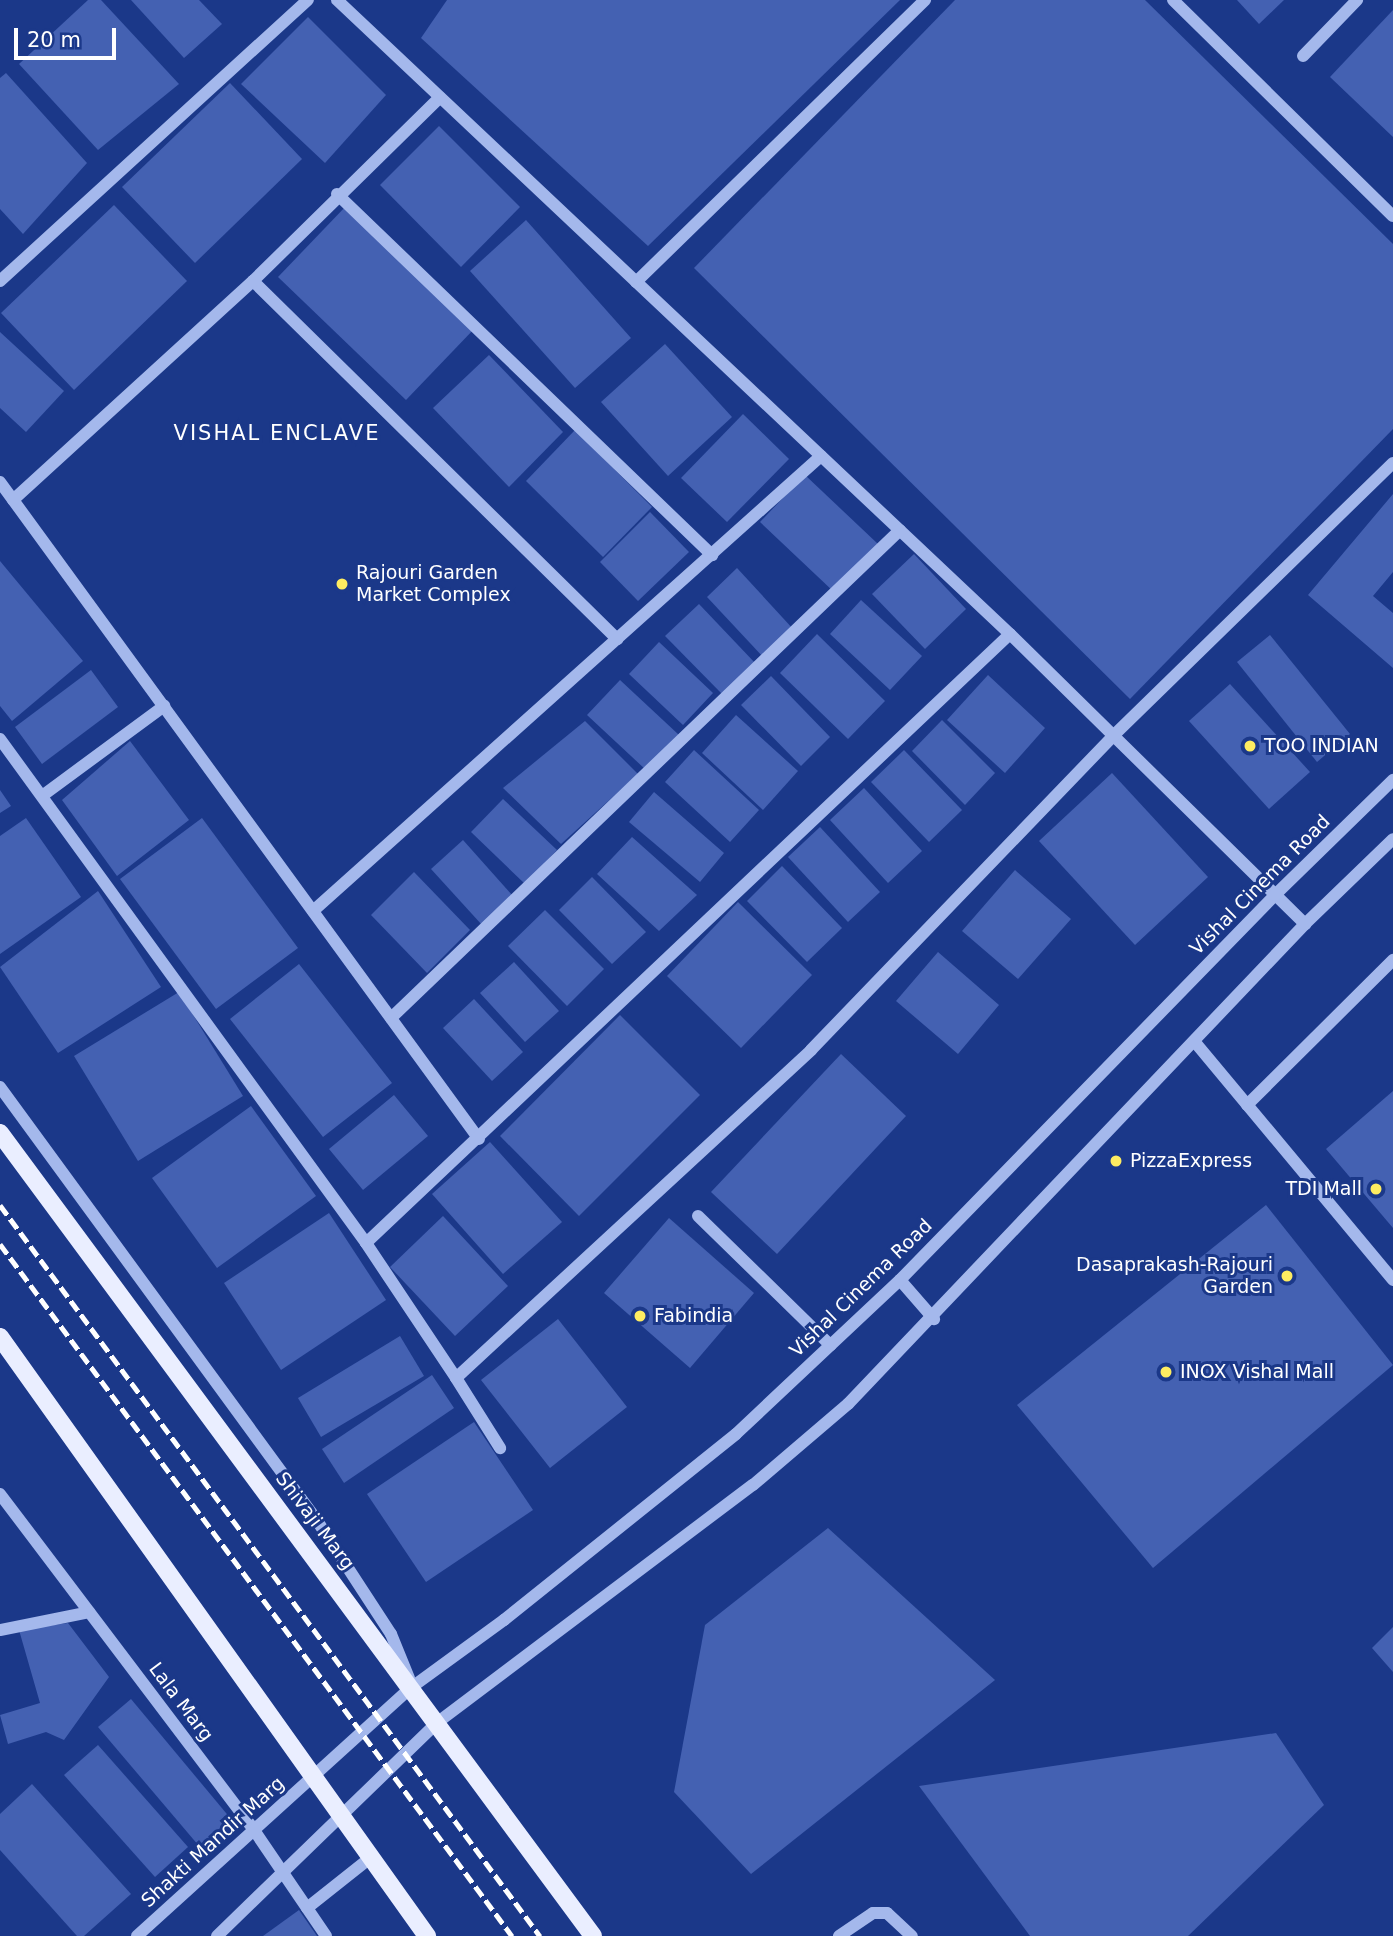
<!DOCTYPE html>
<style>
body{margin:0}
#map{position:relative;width:1393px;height:1936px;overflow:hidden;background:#1b3889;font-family:"DejaVu Sans",sans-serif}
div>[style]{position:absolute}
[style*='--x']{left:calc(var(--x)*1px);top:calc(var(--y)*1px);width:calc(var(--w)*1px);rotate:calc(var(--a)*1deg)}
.building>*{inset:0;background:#4461b2}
.minor>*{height:12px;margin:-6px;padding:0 6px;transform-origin:6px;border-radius:6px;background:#a4b8ec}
.major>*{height:18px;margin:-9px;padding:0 9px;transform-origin:9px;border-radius:9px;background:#eaeeff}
.rail>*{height:5px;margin-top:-2.5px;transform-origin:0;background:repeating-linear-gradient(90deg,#fff 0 12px,transparent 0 17px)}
.dots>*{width:19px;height:19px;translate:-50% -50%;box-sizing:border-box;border:4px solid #1b3889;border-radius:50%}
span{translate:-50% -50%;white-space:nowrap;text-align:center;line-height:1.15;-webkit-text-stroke:6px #1b3889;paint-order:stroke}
.poi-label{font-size:19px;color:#fff}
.left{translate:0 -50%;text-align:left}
.right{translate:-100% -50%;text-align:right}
.street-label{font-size:19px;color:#fff}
.neighbourhood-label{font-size:21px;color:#fff;letter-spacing:2px}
.scale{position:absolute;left:14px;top:28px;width:102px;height:32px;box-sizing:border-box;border:4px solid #fff;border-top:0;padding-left:9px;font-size:21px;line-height:24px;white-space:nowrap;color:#fff;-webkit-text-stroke:5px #1b3889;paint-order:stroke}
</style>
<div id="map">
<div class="building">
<div style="clip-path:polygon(88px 0,101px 0,179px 84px,98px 150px,19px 64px)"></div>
<div style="clip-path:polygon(131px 0,199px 0,222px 24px,184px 58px)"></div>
<div style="clip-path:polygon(447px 0,900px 0,648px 246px,421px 38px)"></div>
<div style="clip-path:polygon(955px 0,1145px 0,1393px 244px,1393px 429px,1130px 699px,694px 268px)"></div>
<div style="clip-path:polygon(1237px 0,1284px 0,1259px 24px)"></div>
<div style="clip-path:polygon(1393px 10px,1393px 137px,1330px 77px)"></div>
<div style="clip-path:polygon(308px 17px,386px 95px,325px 163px,241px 84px)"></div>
<div style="clip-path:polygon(6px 73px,87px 163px,23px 234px,0 209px,0 78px)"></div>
<div style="clip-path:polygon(230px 83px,302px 159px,195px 263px,122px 187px)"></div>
<div style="clip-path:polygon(439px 126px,520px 207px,461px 267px,380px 185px)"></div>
<div style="clip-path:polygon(114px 205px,187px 281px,74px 390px,1px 313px)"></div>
<div style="clip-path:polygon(347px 205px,475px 328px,406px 400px,278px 277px)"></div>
<div style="clip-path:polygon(526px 220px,631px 338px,575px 388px,470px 271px)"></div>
<div style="clip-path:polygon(0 332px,64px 391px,26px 432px,0 408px)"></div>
<div style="clip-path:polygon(665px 344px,732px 417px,668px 476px,601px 402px)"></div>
<div style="clip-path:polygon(489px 355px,563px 432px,509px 487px,433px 408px)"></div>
<div style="clip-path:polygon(743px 414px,789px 459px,727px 522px,681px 478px)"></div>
<div style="clip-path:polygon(575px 430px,652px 507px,603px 557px,526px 481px)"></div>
<div style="clip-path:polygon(805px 475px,878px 544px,834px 592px,760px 522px)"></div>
<div style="clip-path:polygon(1393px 494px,1393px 572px,1373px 596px,1393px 613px,1393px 668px,1308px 595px)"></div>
<div style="clip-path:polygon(650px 512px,689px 552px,638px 601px,600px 562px)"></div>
<div style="clip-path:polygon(914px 554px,966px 609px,925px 649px,872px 594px)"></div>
<div style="clip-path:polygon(0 561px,83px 661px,12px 721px,0 706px)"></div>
<div style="clip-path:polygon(737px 568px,794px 630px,764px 658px,707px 597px)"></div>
<div style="clip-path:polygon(861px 600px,922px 656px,890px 690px,830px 634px)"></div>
<div style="clip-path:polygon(699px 604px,756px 664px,723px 695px,665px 636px)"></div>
<div style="clip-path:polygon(817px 634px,885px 701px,848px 739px,780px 673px)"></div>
<div style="clip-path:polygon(1270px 635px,1350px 734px,1317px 762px,1237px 662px)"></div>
<div style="clip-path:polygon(659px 642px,713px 693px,683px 725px,629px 674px)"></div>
<div style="clip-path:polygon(91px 670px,118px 707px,42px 764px,15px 727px)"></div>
<div style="clip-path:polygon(988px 675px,1045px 728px,1005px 773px,947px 720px)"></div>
<div style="clip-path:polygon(771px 676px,830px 737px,801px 766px,741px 705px)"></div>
<div style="clip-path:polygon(620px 680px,679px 735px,646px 770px,587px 715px)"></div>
<div style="clip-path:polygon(1230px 684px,1310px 772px,1269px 809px,1189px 721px)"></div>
<div style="clip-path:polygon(736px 715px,798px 771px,763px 810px,702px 753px)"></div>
<div style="clip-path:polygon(942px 720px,995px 773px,965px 805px,912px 751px)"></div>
<div style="clip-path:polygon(585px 721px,638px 774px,561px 844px,503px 788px)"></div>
<div style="clip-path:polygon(130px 741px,189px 820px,117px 876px,62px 800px)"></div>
<div style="clip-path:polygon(694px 750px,759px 810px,730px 842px,665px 782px)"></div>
<div style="clip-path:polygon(904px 750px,962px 810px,929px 842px,871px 782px)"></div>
<div style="clip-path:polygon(1112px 773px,1208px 877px,1135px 945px,1039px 841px)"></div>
<div style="clip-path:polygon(864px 788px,922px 851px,888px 883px,830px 820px)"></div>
<div style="clip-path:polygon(0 790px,11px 806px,0 813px)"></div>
<div style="clip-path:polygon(654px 792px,724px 853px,700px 882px,629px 822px)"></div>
<div style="clip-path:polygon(503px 799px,557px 850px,525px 884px,471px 832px)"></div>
<div style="clip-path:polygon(26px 818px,81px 897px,0 954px,0 836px)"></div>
<div style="clip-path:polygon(202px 818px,298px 948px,216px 1009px,120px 879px)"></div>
<div style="clip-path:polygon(820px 827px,880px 892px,848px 922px,788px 857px)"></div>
<div style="clip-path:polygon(632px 837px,697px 895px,659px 931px,597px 874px)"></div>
<div style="clip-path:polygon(463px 840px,513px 896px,482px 925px,431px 869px)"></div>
<div style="clip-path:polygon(782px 866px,842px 928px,807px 962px,747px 901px)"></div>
<div style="clip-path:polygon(1015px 870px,1071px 919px,1018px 979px,962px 931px)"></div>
<div style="clip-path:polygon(414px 872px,470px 930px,427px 973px,371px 915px)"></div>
<div style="clip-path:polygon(592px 877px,646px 932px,612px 964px,559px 910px)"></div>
<div style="clip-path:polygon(98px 891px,161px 987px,58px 1053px,0 967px)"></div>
<div style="clip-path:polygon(738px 902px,812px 975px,741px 1048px,667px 976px)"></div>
<div style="clip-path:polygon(545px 910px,604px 969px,567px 1006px,508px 946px)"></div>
<div style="clip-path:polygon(938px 952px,999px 1005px,958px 1054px,896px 1001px)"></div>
<div style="clip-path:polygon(514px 962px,559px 1011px,525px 1042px,480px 993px)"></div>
<div style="clip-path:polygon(299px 964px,392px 1083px,323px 1137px,230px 1019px)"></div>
<div style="clip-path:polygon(179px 992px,243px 1096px,138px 1161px,74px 1056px)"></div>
<div style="clip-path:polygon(474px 999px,523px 1052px,492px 1081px,443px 1028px)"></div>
<div style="clip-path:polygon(620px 1015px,700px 1095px,579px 1216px,500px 1136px)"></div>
<div style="clip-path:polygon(841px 1054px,906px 1116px,777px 1254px,711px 1192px)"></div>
<div style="clip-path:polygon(1393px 1091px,1393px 1228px,1326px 1149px)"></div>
<div style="clip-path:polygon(394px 1095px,428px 1136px,363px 1190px,329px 1149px)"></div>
<div style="clip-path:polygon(251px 1106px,316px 1196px,217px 1268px,152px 1178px)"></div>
<div style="clip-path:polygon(490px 1142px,562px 1222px,503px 1274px,432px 1194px)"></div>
<div style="clip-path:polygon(1266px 1205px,1393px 1365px,1153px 1568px,1017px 1405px)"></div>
<div style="clip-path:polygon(329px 1213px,386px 1300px,281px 1370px,224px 1283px)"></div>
<div style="clip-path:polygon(443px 1216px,508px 1286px,455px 1336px,390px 1267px)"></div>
<div style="clip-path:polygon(669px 1218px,754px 1293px,690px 1368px,604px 1293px)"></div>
<div style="clip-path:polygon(558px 1319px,627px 1407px,550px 1468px,481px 1380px)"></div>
<div style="clip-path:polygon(400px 1336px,424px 1376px,321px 1437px,298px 1398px)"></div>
<div style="clip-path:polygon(432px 1375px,454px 1408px,344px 1483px,322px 1449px)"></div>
<div style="clip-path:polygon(474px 1422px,533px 1510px,426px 1582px,367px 1494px)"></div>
<div style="clip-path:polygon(828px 1528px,995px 1680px,751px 1874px,674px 1792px,705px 1625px)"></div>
<div style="clip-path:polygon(68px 1623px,109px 1677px,64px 1740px,46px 1732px,8px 1744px,0 1715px,40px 1703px,19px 1630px)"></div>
<div style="clip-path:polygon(1393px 1627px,1393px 1672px,1372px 1648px)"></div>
<div style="clip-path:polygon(131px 1699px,231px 1819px,199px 1846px,98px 1727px)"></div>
<div style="clip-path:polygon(1276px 1733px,1324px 1805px,1188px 1936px,1030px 1936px,919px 1786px)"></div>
<div style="clip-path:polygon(98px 1745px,188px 1847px,155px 1877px,64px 1775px)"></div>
<div style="clip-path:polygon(32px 1784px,131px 1894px,84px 1936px,77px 1936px,0 1850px,0 1814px)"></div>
<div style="clip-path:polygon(299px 1910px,317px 1936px,263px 1936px)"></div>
</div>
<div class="minor">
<div style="--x:337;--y:0;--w:925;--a:43.29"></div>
<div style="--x:1010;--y:634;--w:414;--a:44.5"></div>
<div style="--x:1173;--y:0;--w:308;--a:44.5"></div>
<div style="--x:1303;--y:56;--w:78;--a:-46"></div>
<div style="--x:337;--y:194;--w:521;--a:43.91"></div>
<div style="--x:0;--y:281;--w:417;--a:-42.4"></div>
<div style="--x:253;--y:281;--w:511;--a:44.52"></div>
<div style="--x:636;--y:282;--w:404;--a:-44.3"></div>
<div style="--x:0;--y:482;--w:813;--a:53.91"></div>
<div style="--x:13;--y:500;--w:325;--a:-42.4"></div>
<div style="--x:253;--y:281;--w:262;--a:-44.5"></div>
<div style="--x:0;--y:739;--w:623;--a:54.01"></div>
<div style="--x:366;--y:1243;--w:162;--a:56.3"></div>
<div style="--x:456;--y:1378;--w:483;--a:-42.7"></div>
<div style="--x:811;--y:1050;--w:436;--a:-46.1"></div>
<div style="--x:1113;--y:736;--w:391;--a:-44.3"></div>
<div style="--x:42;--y:796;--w:152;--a:-36.4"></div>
<div style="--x:313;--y:911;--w:682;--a:-41.85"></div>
<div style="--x:391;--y:1018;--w:705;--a:-43.79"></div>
<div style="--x:1194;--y:1041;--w:311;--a:50.2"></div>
<div style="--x:0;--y:1087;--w:535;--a:53.82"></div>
<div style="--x:316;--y:1519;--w:137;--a:56.9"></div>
<div style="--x:391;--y:1634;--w:48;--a:67.8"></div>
<div style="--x:1247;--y:1105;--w:206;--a:-44.8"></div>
<div style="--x:698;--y:1216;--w:185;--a:44.3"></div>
<div style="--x:366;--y:1243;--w:886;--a:-43.4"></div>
<div style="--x:900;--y:1280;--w:52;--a:48.9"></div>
<div style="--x:456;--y:1378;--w:83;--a:57.8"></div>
<div style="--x:0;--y:1494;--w:421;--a:52.9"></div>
<div style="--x:254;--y:1830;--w:128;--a:55.8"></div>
<div style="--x:0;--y:1630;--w:91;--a:-11.4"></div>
<div style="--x:307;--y:1908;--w:80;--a:-38.4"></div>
<div style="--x:137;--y:1936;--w:371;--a:-42.2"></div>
<div style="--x:412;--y:1687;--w:114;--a:-36.1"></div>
<div style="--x:504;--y:1620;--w:297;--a:-38.7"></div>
<div style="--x:736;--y:1434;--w:225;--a:-43.2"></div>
<div style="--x:900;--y:1280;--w:537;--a:-45.75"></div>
<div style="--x:1275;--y:895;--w:165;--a:-44.3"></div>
<div style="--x:217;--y:1936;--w:308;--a:-44.1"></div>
<div style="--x:438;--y:1722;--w:394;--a:-37"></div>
<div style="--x:753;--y:1485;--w:125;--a:-40.5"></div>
<div style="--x:848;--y:1404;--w:663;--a:-46.41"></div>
<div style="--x:1305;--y:924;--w:122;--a:-44"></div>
<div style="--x:839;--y:1936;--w:41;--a:-34.1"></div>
<div style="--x:873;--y:1913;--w:14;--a:0"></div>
<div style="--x:887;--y:1913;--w:34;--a:43"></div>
</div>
<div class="major">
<div style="--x:0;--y:1133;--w:998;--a:53.55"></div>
<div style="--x:0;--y:1337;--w:736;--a:54.52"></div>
</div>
<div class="rail">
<div style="--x:0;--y:1205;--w:909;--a:53.55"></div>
<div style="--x:0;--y:1244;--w:861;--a:53.5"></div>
</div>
<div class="dots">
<div style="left:342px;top:584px;background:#feec61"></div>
<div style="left:1250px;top:746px;background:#feec61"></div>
<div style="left:1116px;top:1161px;background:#feec61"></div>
<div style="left:1376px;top:1189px;background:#feec61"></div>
<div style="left:1287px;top:1276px;background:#feec61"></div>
<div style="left:640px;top:1316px;background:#feec61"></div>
<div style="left:1166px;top:1372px;background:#feec61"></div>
</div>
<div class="poi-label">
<span class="left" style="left:356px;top:584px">Rajouri Garden<br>Market Complex</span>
<span class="left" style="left:1264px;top:746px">TOO INDIAN</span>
<span class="left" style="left:1130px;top:1161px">PizzaExpress</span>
<span class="right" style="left:1362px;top:1189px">TDI Mall</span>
<span class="right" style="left:1273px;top:1276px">Dasaprakash-Rajouri<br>Garden</span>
<span class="left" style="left:654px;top:1316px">Fabindia</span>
<span class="left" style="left:1180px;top:1372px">INOX Vishal Mall</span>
</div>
<div class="street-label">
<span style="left:1260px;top:885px;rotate:-45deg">Vishal Cinema Road</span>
<span style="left:861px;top:1288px;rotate:-44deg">Vishal Cinema Road</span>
<span style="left:315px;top:1521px;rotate:53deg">Shivaji Marg</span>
<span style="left:181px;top:1702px;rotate:53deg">Lala Marg</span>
<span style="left:213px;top:1842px;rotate:-42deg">Shakti Mandir Marg</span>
</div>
<div class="neighbourhood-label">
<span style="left:277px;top:433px">VISHAL ENCLAVE</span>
</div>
<div class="scale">20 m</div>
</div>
